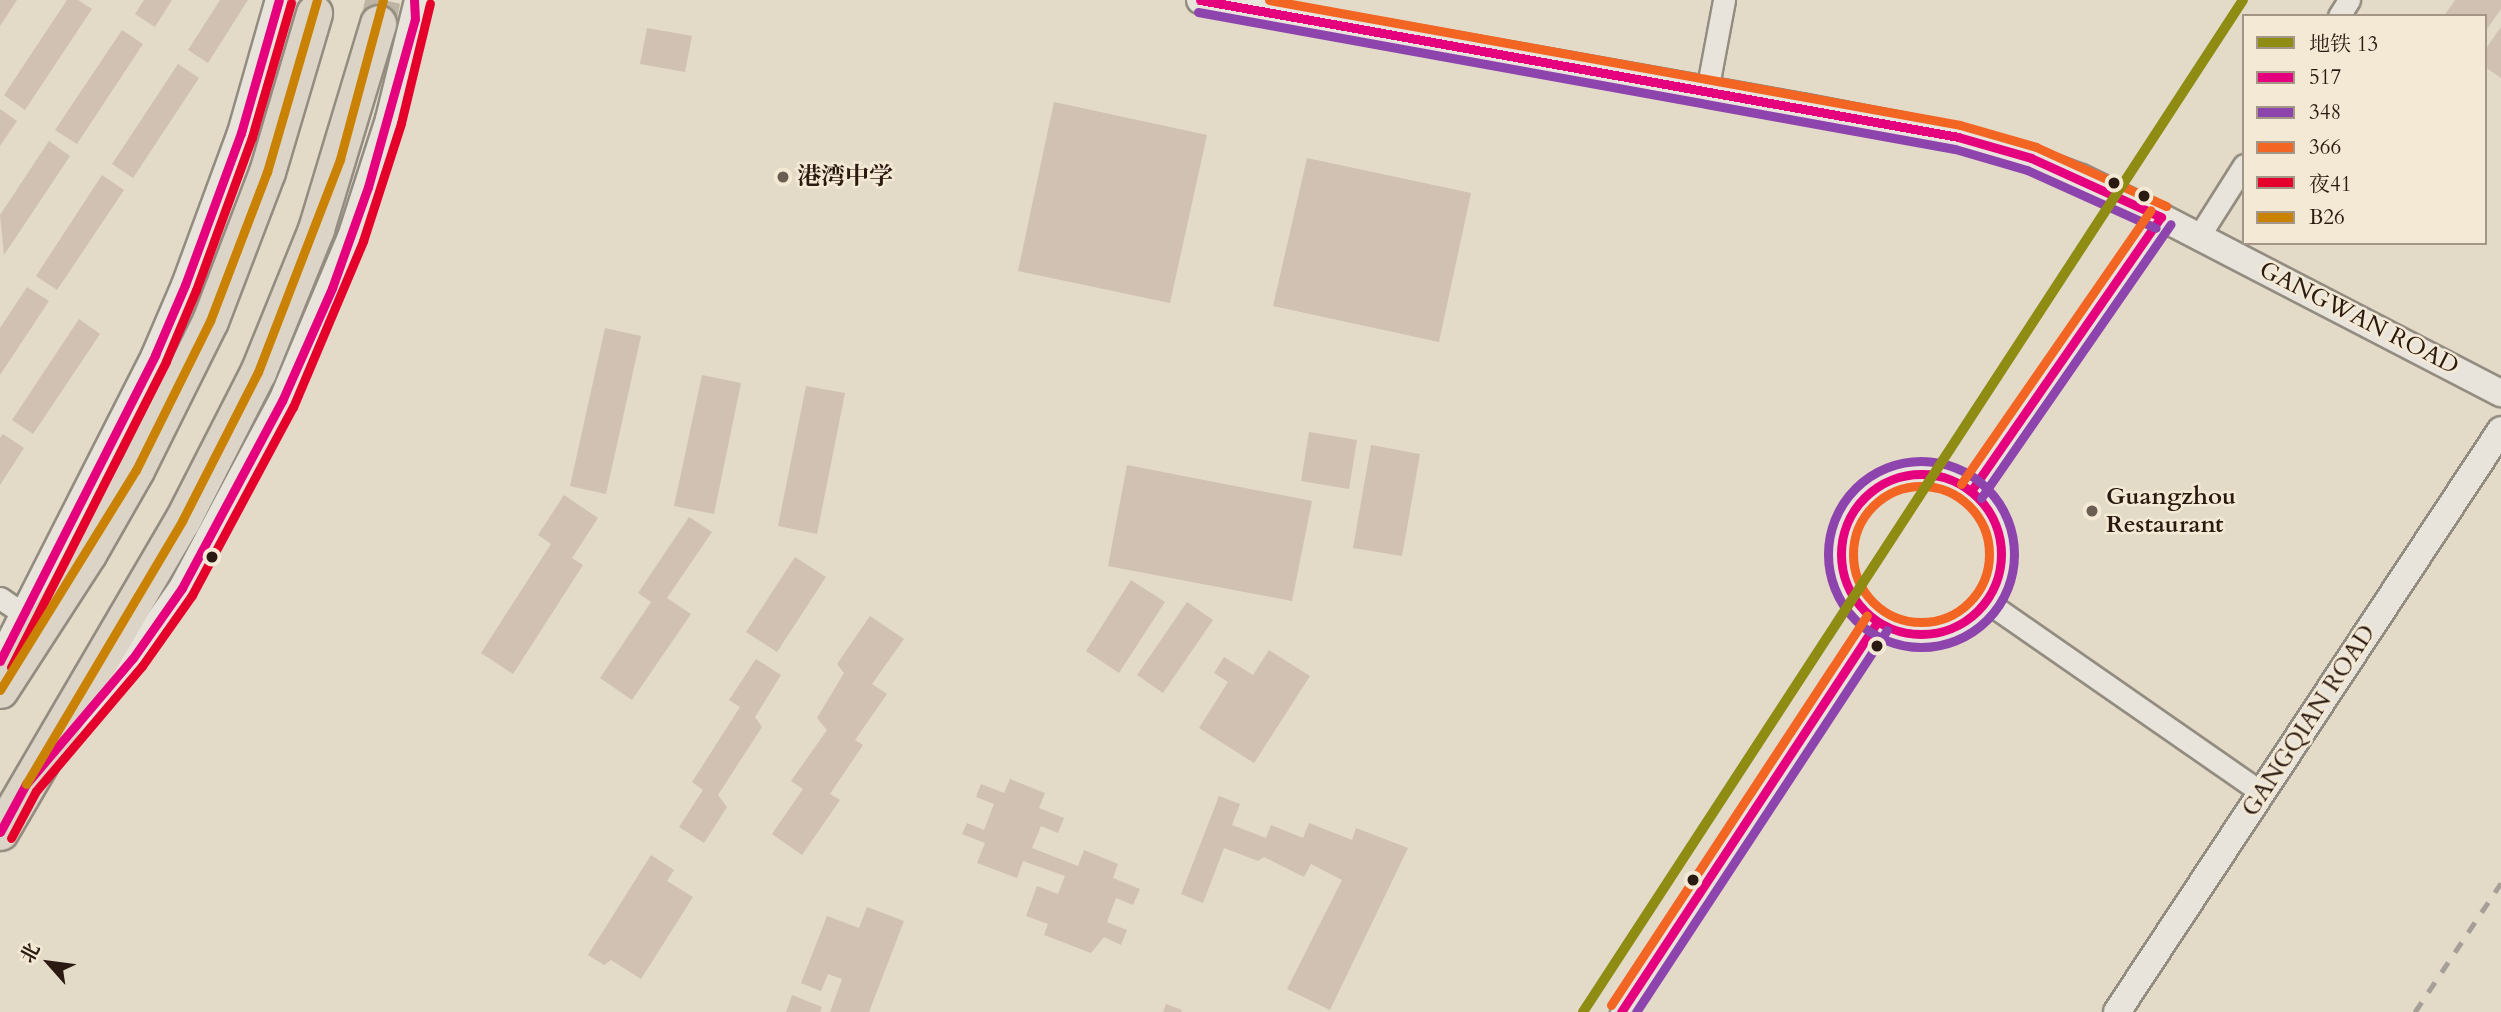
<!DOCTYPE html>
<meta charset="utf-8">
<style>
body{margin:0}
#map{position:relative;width:2501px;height:1012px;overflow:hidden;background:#e3dac8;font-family:Cardo,"Noto Serif SC",serif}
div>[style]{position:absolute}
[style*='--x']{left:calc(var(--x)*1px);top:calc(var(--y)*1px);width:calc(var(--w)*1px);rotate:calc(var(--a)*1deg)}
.building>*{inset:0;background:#d1c1b3}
.trunk-tunnel>*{height:35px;margin-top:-17.5px;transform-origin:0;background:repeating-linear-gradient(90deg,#beb4a3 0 35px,transparent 0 53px)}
.roads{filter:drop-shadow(2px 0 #938c80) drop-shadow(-2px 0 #938c80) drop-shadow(0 2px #938c80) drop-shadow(0 -2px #938c80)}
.minor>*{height:21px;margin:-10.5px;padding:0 10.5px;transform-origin:10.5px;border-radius:10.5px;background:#e9e4db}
.minor>.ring{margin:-10.5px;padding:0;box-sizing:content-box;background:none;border:21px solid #e9e4db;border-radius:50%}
.tertiary>*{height:26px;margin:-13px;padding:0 13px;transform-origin:13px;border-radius:13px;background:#e9e4db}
.trunk>*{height:35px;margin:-17.5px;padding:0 17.5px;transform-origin:17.5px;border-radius:17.5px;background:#dcd4c6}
.rail>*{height:5px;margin-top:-2.5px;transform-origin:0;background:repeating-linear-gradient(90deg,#a59f98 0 12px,transparent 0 24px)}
.bus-1>*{height:9px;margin:-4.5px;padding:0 4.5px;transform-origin:4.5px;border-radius:4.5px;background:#e5007d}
.bus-1>.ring{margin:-4.5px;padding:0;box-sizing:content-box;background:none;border:9px solid #e5007d;border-radius:50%}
.bus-2>*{height:9px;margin:-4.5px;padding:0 4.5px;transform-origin:4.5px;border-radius:4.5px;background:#8e44ad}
.bus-2>.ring{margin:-4.5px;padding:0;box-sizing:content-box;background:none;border:9px solid #8e44ad;border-radius:50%}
.bus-3>*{height:9px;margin:-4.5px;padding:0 4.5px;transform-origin:4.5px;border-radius:4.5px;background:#f26522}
.bus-3>.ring{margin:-4.5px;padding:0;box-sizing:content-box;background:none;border:9px solid #f26522;border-radius:50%}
.bus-4>*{height:9px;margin:-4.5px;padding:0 4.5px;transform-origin:4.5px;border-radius:4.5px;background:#e4002b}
.bus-5>*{height:9px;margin:-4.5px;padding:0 4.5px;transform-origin:4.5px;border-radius:4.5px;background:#ca8204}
.metro-1>*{height:10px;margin:-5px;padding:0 5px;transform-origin:5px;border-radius:5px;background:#8e8c13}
.dots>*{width:19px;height:19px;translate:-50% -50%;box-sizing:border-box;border:4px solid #f4e9d4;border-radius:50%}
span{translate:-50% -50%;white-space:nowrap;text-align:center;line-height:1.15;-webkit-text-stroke:5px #f4e9d4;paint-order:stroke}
.poi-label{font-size:24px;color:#2b1a11;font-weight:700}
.left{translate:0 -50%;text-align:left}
.street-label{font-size:24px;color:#2b1a11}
.legend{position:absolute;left:2242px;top:14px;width:245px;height:231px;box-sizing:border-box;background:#f4e9d4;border:2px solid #a49686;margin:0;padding:9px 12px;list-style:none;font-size:21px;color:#2b1a11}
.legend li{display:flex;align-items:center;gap:14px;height:35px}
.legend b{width:35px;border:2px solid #a49686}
.north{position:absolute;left:14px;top:928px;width:70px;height:70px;-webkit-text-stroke:5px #f4e9d4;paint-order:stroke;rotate:298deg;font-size:19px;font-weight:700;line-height:28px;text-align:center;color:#2b1a11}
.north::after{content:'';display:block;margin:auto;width:24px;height:32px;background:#2b1a11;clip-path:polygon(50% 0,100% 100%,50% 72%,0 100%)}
</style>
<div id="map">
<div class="building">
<div style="clip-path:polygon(0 0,17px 0,0 26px)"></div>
<div style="clip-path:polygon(67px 0,78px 0,92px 9px,25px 110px,4px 95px)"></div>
<div style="clip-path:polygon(144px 0,172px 0,155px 27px,135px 14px)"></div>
<div style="clip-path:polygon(220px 0,248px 0,208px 63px,188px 50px)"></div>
<div style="clip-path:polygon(2455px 0,2501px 0,2501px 9px,2485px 32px,2485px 16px,2444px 16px)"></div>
<div style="clip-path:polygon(2501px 27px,2501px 78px,2485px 67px,2485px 50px)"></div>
<div style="clip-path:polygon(647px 28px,692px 36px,685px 72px,640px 64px)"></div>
<div style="clip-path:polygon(122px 30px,143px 44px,77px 144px,55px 130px)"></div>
<div style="clip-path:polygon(178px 64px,199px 78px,133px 178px,112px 164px)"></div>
<div style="clip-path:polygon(1054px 102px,1207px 135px,1170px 303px,1018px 271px)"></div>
<div style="clip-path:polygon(0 109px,17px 121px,0 146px)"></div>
<div style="clip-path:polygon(49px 141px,70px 156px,4px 255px,0 215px)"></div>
<div style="clip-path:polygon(1307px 158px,1471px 193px,1439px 342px,1273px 306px)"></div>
<div style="clip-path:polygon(102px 175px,124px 190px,57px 290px,36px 276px)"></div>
<div style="clip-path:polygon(27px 287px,49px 301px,0 375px,0 328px)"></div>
<div style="clip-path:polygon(79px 319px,100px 334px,33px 434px,12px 420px)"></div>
<div style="clip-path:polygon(605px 328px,641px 336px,606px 494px,570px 486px)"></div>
<div style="clip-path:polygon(702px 375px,741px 383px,714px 514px,674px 506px)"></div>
<div style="clip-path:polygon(806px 386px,845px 393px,817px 534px,778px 526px)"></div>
<div style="clip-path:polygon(1309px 432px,1357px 440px,1349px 489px,1301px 481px)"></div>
<div style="clip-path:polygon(3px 434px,24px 448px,0 485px,0 438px)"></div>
<div style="clip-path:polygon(1371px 445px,1420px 454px,1402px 556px,1353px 548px)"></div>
<div style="clip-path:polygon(1127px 465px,1312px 501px,1292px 601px,1108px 566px)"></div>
<div style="clip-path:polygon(564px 495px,598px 518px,572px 558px,583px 565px,513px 674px,481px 653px,551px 544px,538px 535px)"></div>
<div style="clip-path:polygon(689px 517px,712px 532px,667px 598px,691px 614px,632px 700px,600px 678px,651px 602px,638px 593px)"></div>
<div style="clip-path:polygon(795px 557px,826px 577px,777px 652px,746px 632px)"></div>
<div style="clip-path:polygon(1131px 580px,1165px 602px,1119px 673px,1086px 651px)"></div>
<div style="clip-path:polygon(1187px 602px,1213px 620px,1163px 693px,1137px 675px)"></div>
<div style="clip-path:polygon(870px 616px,904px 639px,872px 684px,887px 694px,855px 740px,863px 745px,830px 794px,840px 800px,802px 855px,772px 834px,803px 789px,791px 781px,827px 730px,817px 718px,844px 673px,837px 664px)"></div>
<div style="clip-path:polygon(1269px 650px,1310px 676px,1254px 763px,1199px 728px,1228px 682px,1214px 673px,1224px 657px,1253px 675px)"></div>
<div style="clip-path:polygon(756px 659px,781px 675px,755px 717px,762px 727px,718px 795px,727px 807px,704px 843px,679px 827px,703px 790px,692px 782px,740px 707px,729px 700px)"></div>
<div style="clip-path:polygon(1010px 779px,1045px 793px,1039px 808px,1064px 818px,1058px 833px,1041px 826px,1032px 848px,1078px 866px,1084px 850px,1118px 864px,1113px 878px,1140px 889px,1133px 905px,1116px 898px,1107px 922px,1127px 930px,1121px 945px,1104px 937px,1091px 953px,1044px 935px,1048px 924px,1026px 916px,1037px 886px,1058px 894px,1065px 876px,1023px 861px,1017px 878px,977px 863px,985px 843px,962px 834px,967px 823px,984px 830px,994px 804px,976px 797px,981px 784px,1004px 793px)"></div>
<div style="clip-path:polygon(1219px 796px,1240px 804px,1232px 825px,1266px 838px,1271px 825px,1303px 838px,1309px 823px,1352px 840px,1356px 828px,1408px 848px,1330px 1010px,1287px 989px,1342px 880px,1311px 864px,1304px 877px,1264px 857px,1258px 861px,1224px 848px,1203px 903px,1181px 894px)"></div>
<div style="clip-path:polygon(651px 855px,674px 870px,667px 881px,693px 897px,641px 979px,611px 960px,604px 965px,588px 955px)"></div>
<div style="clip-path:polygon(867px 907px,904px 921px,869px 1012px,830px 1012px,842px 979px,828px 974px,821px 991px,801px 983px,827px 916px,859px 928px)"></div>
<div style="clip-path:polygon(792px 995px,822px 1007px,820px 1012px,786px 1012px)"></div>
<div style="clip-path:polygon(1166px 1004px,1182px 1010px,1181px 1012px,1163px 1012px)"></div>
</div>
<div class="trunk-tunnel">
<div style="--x:378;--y:23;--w:24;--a:-78"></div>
</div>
<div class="roads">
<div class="minor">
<div style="--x:2339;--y:16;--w:19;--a:-58"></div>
<div style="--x:1707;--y:91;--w:93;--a:-79.4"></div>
<div style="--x:2199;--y:236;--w:84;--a:-57.6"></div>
<div class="ring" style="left:1841px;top:474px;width:139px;height:139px"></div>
<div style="--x:1971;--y:491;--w:333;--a:-55.3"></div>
<div style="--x:0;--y:598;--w:27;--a:34"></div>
<div style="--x:1986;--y:601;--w:336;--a:34.8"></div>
<div style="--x:1621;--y:1012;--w:466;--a:-56.7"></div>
</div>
<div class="tertiary">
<div style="--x:1200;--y:0;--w:611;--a:10.08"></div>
<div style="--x:1802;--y:107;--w:159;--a:10.9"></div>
<div style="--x:1958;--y:137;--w:58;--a:15.9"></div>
<div style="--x:2014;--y:153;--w:72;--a:20.5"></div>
<div style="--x:2081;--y:178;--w:89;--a:26"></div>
<div style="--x:2161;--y:217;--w:383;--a:27.4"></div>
<div style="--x:0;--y:661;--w:343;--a:-63.1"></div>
<div style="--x:155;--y:355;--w:76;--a:-66.8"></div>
<div style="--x:185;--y:285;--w:162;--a:-69.8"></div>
<div style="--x:241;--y:133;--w:138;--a:-74.1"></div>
<div style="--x:75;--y:727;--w:90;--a:-50"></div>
<div style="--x:133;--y:658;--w:85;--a:-55"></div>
<div style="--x:182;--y:588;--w:212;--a:-61.9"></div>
<div style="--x:282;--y:401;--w:178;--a:-67.2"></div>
<div style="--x:351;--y:237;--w:124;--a:-72.1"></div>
<div style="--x:389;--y:119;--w:122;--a:-76.3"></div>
<div style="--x:2117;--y:1012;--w:697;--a:-56.58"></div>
</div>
<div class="trunk">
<div style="--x:0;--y:690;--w:162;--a:-57.1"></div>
<div style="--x:88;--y:554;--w:97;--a:-60.3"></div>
<div style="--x:136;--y:470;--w:166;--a:-63.6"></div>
<div style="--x:210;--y:321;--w:160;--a:-69.1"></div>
<div style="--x:267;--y:172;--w:166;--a:-73.5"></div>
<div style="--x:0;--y:832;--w:360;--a:-59.7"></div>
<div style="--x:182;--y:521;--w:167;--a:-63"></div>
<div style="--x:258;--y:372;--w:154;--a:-67.9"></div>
<div style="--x:316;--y:229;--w:215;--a:-73.2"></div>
</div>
</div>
<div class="rail">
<div style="--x:2415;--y:1012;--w:155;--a:-56.3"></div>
</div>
<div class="bus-1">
<div style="--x:1200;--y:0;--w:770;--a:10.24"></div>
<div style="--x:1958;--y:137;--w:76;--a:16"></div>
<div style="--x:2031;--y:158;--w:143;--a:24.4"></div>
<div class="ring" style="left:1841px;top:474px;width:151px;height:151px"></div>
<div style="--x:1971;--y:491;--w:333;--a:-55.3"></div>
<div style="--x:0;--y:661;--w:343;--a:-63.1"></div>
<div style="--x:155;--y:355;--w:76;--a:-66.8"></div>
<div style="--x:185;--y:285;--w:162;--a:-69.8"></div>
<div style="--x:241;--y:133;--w:138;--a:-74.1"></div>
<div style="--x:0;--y:832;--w:55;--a:-61.6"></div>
<div style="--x:26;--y:784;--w:165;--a:-49.7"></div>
<div style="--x:133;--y:658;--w:85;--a:-55"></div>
<div style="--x:182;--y:588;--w:212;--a:-61.9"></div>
<div style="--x:282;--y:401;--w:124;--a:-66.1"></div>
<div style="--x:332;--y:288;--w:107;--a:-70.4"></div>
<div style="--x:368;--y:187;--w:174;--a:-74.4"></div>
<div style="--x:415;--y:19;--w:19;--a:-93"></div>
<div style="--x:1621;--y:1012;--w:466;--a:-56.7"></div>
</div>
<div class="bus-2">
<div style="--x:1198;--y:12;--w:769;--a:10.26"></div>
<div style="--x:1955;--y:149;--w:75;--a:16.3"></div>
<div style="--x:2027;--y:170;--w:141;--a:24.2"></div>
<div class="ring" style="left:1828px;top:461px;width:177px;height:177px"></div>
<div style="--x:1981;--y:498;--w:333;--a:-55.3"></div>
<div style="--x:1636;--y:1012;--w:457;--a:-56.7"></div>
</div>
<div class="bus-3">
<div style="--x:1269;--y:0;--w:702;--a:10.25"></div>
<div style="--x:1960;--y:125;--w:79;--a:16.1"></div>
<div style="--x:2036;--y:147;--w:143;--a:24.4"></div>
<div style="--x:1961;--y:484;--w:333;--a:-55.3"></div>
<div class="ring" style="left:1853px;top:486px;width:127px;height:127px"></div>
<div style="--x:1611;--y:1005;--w:466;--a:-56.7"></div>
</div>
<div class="bus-4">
<div style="--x:11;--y:667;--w:343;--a:-63.1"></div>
<div style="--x:166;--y:361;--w:77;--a:-67.1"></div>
<div style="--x:196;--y:290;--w:163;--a:-69.9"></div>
<div style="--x:252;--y:137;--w:140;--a:-73.8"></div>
<div style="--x:11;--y:838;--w:53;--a:-62"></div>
<div style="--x:36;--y:791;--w:164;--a:-49.7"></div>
<div style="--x:142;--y:666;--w:87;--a:-54.8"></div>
<div style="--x:192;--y:595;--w:213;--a:-61.8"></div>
<div style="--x:293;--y:407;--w:180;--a:-67.1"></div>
<div style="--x:363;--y:241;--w:124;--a:-72.1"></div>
<div style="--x:401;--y:123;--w:123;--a:-76.4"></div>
</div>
<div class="bus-5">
<div style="--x:0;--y:690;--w:259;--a:-58.3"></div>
<div style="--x:136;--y:470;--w:166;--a:-63.6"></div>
<div style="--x:210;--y:321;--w:160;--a:-69.1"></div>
<div style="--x:267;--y:172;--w:179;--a:-73.8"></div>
<div style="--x:26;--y:784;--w:306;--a:-59.3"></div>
<div style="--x:182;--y:521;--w:167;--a:-63"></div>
<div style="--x:258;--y:372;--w:228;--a:-68.9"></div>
<div style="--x:340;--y:159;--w:165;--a:-74.9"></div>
</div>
<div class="metro-1">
<div style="--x:1583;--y:1012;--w:1208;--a:-56.89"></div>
</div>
<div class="dots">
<div style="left:783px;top:177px;background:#6b5d51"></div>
<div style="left:2114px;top:183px;background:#2b1a11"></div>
<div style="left:2144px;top:196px;background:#2b1a11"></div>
<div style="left:2092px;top:511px;background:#6b5d51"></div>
<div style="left:212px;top:557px;background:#2b1a11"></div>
<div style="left:1877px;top:646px;background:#2b1a11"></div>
<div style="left:1693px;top:880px;background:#2b1a11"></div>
</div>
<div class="poi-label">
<span class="left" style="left:797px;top:177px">港湾中学</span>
<span class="left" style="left:2106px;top:511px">Guangzhou<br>Restaurant</span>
</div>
<div class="street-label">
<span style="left:2359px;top:318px;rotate:27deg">GANGWAN ROAD</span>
<span style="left:2309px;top:721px;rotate:-57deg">GANGQIAN ROAD</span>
</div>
<ul class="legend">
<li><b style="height:9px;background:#8e8c13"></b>地铁 13</li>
<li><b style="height:9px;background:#e5007d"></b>517</li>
<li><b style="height:9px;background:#8e44ad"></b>348</li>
<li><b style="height:9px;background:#f26522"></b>366</li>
<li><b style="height:9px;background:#e4002b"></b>夜41</li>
<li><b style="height:9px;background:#ca8204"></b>B26</li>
</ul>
<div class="north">北</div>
</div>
